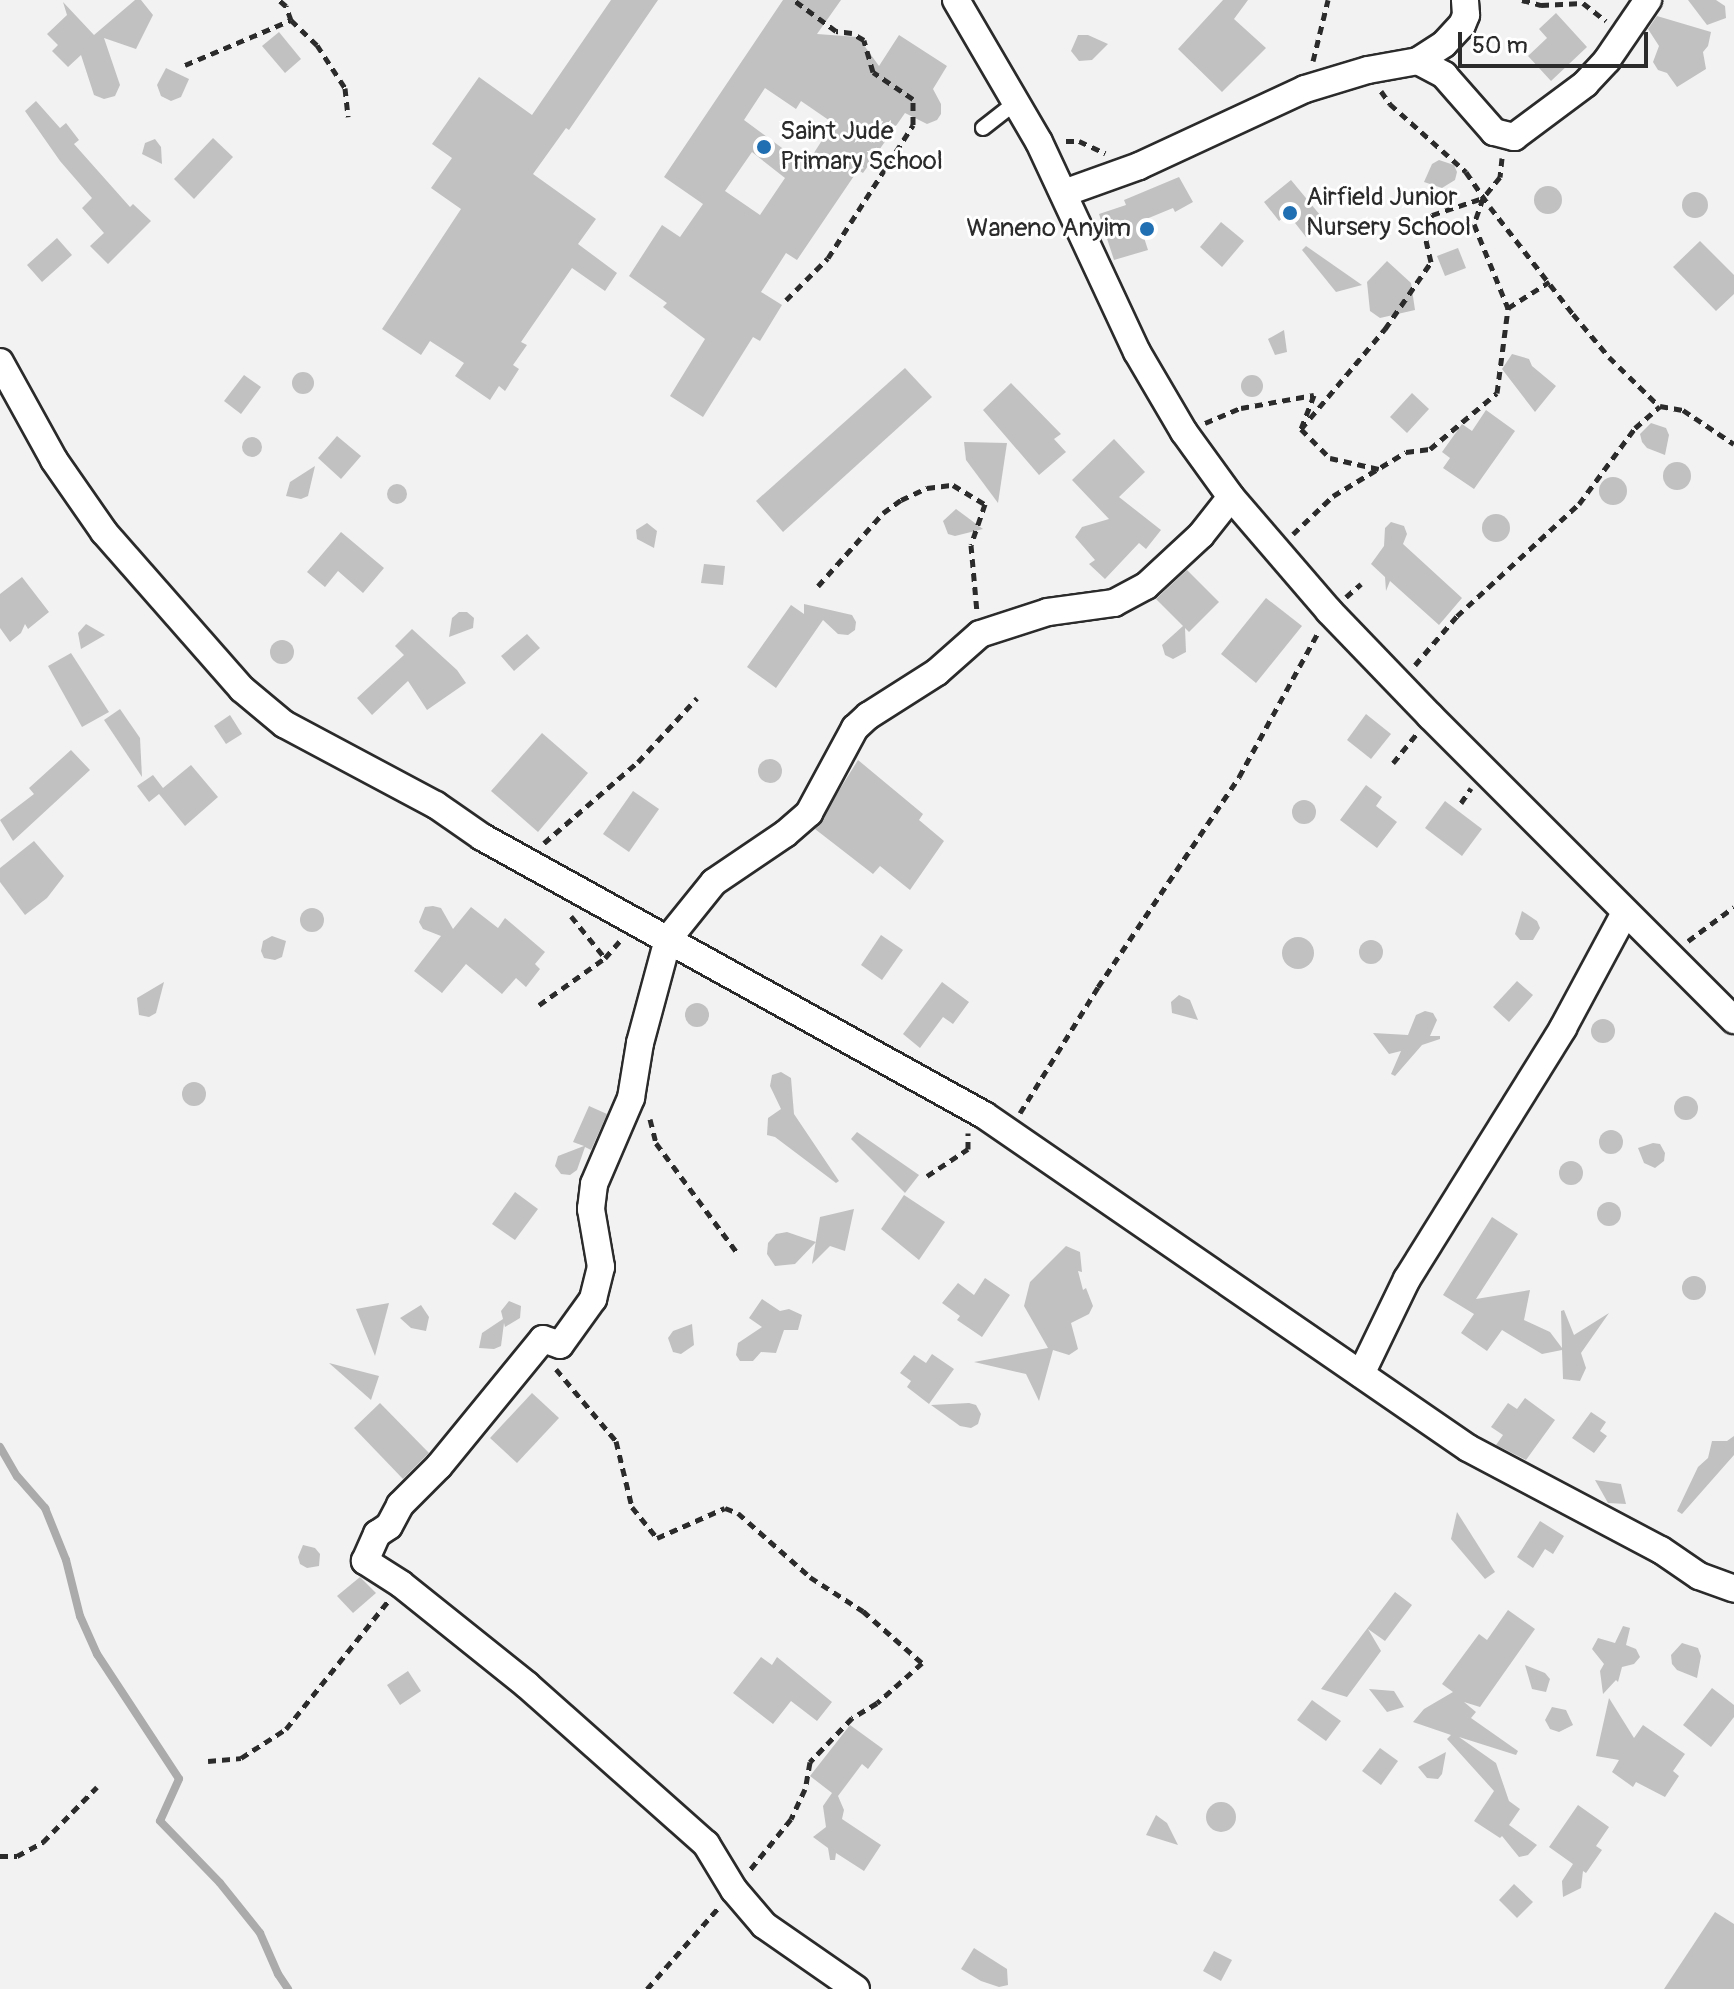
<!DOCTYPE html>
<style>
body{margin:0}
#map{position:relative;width:1734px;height:1989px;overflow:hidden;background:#f2f2f2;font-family:Pangolin,sans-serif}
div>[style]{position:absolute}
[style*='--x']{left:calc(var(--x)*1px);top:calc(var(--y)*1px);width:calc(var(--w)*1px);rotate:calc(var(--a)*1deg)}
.stream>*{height:8px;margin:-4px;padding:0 4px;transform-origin:4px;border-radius:4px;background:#ababab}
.building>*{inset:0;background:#c1c1c1}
.round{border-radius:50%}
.path>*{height:5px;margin-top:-2.5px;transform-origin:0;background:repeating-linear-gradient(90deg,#2b2b2b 0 8px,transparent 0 14px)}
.roads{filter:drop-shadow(2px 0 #2b2b2b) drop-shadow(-2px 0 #2b2b2b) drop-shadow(0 2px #2b2b2b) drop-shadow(0 -2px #2b2b2b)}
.lane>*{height:14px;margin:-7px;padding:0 7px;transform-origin:7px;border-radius:7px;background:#fff}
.street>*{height:26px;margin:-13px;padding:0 13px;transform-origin:13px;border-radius:13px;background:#fff}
.dots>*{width:22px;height:22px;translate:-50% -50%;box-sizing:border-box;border:4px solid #fff;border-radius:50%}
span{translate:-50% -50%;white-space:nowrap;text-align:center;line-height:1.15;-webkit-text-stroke:6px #fff;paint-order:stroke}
.poi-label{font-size:26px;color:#2b2b2b}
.left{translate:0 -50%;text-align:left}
.right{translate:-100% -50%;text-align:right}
.scale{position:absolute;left:1458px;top:32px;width:190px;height:36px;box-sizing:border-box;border:4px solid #2b2b2b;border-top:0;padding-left:10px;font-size:24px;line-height:28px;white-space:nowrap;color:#2b2b2b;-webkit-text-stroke:6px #fff;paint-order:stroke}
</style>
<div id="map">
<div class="stream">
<div style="--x:0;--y:1447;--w:34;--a:60"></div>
<div style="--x:17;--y:1476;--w:43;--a:48.8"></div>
<div style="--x:45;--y:1508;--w:56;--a:68"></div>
<div style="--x:66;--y:1560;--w:58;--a:76"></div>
<div style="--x:80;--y:1616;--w:42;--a:65.9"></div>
<div style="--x:97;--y:1654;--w:149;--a:56.7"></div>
<div style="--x:179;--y:1779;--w:46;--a:114.3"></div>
<div style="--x:160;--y:1821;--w:86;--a:45.9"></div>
<div style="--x:220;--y:1883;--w:64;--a:51.3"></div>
<div style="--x:260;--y:1933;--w:45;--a:66.3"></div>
<div style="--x:278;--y:1974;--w:18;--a:56"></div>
</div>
<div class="building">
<div style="clip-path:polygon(135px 0,141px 0,153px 15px,136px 49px,104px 38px,120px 85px,115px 96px,104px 99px,94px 95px,81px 55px,68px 67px,52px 51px,58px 45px,47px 34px,67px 15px,63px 2px,94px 35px)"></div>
<div style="clip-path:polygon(611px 0,658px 0,569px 130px,566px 128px,533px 174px,596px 219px,578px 244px,617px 273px,605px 291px,572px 268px,521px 342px,527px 345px,513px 365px,519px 369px,505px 391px,499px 386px,490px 400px,455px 376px,464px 363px,430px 341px,421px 355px,382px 329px,461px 209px,431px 188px,452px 158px,432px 144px,479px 77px,532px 115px)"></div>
<div style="clip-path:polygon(evenodd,783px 0,841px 0,817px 34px,858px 37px,879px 66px,899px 35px,947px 66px,933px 89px,941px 104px,941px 114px,937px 120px,927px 124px,905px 113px,863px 173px,858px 170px,797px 260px,786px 253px,761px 292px,782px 305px,760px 341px,753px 337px,703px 417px,670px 396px,705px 339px,663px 307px,667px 303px,629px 276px,662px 225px,680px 237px,703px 204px,664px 177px,783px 0,765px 88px,796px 109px,801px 101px,833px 123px,812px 156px,803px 150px,797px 159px,744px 120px,765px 88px,783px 0,752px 152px,785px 178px,760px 215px,725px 191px,752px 152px)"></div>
<div style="clip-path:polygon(1223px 0,1248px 0,1234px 19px,1266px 48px,1222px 92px,1178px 49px)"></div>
<div style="clip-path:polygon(1688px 0,1716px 0,1725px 6px,1726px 18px,1707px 25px)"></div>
<div style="clip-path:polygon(1556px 13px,1587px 47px,1551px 81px,1528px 56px,1547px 38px,1539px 29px)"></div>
<div style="clip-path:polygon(1657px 16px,1711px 32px,1708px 46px,1703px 52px,1706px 69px,1677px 87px,1667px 73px,1658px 70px,1653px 62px,1659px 46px,1648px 29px)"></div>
<div style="clip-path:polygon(279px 32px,301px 59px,285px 73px,262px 46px)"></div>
<div style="clip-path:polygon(1078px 35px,1088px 35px,1108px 44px,1092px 60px,1079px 61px,1071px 51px)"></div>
<div style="clip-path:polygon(166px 68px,189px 79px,181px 97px,171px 101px,161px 96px,157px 85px)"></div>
<div style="clip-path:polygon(36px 101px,60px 128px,66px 123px,79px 140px,74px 144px,130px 207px,133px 204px,151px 221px,108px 264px,90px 246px,104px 233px,82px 208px,92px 198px,60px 161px,25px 111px)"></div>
<div style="clip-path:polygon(213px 138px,233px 157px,194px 199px,174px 179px)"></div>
<div style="clip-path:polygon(155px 139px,161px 147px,162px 164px,142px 154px,145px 143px)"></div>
<div style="clip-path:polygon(1439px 160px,1454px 165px,1457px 172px,1455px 180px,1442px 188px,1424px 182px,1432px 164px)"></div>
<div style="clip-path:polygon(1179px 177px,1193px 202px,1175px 212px,1173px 208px,1139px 222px,1148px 250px,1114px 260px,1099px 214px,1126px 205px,1124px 200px)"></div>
<div style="clip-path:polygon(1291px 180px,1325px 221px,1306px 237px,1288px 214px,1279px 221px,1264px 202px)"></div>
<div class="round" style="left:1534px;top:186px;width:28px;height:28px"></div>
<div class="round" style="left:1682px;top:192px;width:26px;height:26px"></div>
<div style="clip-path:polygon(1221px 222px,1244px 241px,1222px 267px,1200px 247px)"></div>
<div style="clip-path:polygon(57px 238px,72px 255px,42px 282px,27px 265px)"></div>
<div style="clip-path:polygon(1700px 241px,1734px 275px,1734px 294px,1716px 311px,1673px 267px)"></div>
<div style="clip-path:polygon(1306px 246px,1362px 285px,1336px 292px,1302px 250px)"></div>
<div style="clip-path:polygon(1458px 248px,1466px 268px,1445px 276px,1437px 256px)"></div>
<div style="clip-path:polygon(1387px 261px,1411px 283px,1415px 310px,1380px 318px,1370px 311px,1367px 282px)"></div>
<div style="clip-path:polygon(1284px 330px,1287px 352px,1275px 355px,1268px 339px)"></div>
<div style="clip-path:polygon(1512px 354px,1529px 359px,1532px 366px,1556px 386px,1535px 412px,1502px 369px)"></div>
<div style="clip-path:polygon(905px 368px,932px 397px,783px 532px,756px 501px)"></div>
<div class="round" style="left:292px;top:372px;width:22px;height:22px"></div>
<div class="round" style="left:1241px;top:375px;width:22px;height:22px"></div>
<div style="clip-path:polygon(244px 375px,261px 387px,241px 414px,224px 401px)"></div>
<div style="clip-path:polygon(1011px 383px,1061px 434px,1054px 439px,1066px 452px,1039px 475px,983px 410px)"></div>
<div style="clip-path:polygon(1412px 393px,1429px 409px,1407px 433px,1390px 417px)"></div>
<div style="clip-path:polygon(1486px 410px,1515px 431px,1474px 489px,1443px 468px,1450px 458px,1442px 452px,1462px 424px,1472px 431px)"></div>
<div style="clip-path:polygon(1651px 423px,1666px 428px,1669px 435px,1665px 455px,1647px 448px,1642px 442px,1640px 434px)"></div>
<div style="clip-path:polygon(337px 436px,361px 456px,341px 479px,318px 458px)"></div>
<div class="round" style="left:242px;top:437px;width:20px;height:20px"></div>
<div style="clip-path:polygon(1114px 439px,1145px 472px,1119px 497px,1161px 530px,1146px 549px,1139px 543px,1105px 579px,1089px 564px,1095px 560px,1075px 537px,1082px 527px,1109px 519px,1072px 480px)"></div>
<div style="clip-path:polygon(964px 442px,1007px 443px,998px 503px,966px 460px)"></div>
<div class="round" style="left:1663px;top:462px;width:28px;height:28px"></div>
<div style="clip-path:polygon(315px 466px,308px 496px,301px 499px,286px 496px,290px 482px)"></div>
<div class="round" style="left:1599px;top:477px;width:28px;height:28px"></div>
<div class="round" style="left:387px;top:484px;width:20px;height:20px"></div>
<div style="clip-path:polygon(956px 509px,983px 529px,955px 536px,948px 534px,943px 521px)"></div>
<div class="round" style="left:1482px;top:514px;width:28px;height:28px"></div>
<div style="clip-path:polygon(1391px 522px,1404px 526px,1407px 534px,1403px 544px,1462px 598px,1439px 625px,1390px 581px,1386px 591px,1385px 577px,1371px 564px,1384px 546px,1385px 528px)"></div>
<div style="clip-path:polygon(647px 523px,657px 531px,654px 548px,637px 539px,636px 530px)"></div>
<div style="clip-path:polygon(341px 532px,384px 568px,363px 593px,338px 571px,325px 587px,307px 572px)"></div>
<div style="clip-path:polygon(704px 564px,725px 566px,723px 585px,701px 583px)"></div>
<div style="clip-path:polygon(1187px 570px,1219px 602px,1189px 632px,1185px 628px,1186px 652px,1173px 659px,1165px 655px,1162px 645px,1183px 626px,1156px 599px)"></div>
<div style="clip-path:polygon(22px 577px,49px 612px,28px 629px,25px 624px,21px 633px,10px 642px,0 628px,0 594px)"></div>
<div style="clip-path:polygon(1266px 598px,1302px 626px,1256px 683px,1221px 654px)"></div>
<div style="clip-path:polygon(804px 604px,852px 615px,856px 622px,855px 630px,848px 635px,838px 634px,823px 620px,776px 688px,747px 667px,791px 605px,804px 614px)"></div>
<div style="clip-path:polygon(459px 612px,467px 612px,474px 618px,473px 628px,449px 637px,452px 618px)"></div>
<div style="clip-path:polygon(86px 624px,105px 635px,81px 649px,78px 633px)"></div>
<div style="clip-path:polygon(412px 629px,457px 670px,466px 683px,427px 710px,408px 681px,372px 715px,357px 698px,404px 655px,395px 646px)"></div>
<div style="clip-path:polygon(527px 634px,540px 648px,514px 671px,501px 656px)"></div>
<div class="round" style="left:270px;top:640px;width:24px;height:24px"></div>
<div style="clip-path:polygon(71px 653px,109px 712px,82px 727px,48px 666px)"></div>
<div style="clip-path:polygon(120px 709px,140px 738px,142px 777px,104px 720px)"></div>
<div style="clip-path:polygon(1366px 714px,1391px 734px,1371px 759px,1347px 740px)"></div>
<div style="clip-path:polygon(230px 715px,242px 734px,226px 744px,214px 726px)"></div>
<div style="clip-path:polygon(542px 733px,588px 773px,538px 832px,491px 791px)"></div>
<div style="clip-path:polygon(71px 750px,90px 770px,13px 841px,0 820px,34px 794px,29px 788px)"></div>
<div class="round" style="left:758px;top:759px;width:24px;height:24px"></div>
<div style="clip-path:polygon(858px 760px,923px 814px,919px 820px,944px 841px,910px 890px,880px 866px,873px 874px,815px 829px)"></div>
<div style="clip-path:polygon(191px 765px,218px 797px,185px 826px,159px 794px,149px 802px,137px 786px,153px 775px,163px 788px)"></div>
<div style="clip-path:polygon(1366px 785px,1382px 797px,1376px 806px,1397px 822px,1377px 848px,1340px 820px)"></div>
<div style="clip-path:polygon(633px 791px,659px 809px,629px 852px,603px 834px)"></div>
<div class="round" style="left:1292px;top:800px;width:24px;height:24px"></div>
<div style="clip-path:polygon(1445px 801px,1482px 829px,1462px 856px,1425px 828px)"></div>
<div style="clip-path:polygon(34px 841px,64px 876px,47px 898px,25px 915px,0 882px,0 868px)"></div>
<div style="clip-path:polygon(433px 906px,441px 908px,453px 929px,471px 907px,498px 928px,505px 918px,545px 952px,535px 964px,540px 969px,526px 987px,516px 978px,502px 994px,466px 964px,442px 993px,414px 971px,441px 936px,423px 929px,419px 922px,425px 907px)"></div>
<div class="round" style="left:300px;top:908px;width:24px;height:24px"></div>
<div style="clip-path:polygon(1522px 911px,1537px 921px,1540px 928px,1533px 940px,1520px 940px,1515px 934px)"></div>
<div style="clip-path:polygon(881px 935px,903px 950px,882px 980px,861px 965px)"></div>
<div style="clip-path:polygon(272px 936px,286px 941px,282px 957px,275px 960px,264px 958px,261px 951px,263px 941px)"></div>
<div class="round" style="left:1282px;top:937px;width:32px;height:32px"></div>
<div class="round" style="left:1359px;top:940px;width:24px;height:24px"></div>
<div style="clip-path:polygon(1517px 981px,1533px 995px,1509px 1022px,1493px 1007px)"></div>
<div style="clip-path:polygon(164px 982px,156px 1013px,149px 1017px,139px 1015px,137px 998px)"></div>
<div style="clip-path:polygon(942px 982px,969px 1002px,953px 1024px,943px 1017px,920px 1048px,903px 1034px)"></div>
<div style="clip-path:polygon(1179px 995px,1190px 1000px,1198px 1020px,1172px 1013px,1171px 1002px)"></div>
<div class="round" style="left:685px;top:1003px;width:24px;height:24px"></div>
<div style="clip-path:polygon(1425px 1011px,1433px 1013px,1437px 1020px,1430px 1036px,1440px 1036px,1440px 1039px,1422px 1045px,1395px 1076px,1391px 1074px,1401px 1051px,1389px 1054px,1373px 1033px,1408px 1035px,1416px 1015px)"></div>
<div class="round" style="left:1591px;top:1019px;width:24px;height:24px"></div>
<div style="clip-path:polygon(781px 1072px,791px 1078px,794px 1114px,839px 1181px,836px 1183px,775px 1137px,767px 1135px,768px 1118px,781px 1109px,770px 1086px,772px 1075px)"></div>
<div class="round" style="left:182px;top:1082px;width:24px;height:24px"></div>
<div class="round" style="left:1674px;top:1096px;width:24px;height:24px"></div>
<div style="clip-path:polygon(589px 1106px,607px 1114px,591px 1150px,585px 1147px,577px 1170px,570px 1175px,561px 1174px,555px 1166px,558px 1156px,584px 1146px,573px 1142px)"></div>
<div class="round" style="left:1599px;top:1130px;width:24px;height:24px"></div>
<div style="clip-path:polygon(857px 1132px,919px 1175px,905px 1193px,851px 1139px)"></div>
<div style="clip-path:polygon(1653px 1143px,1660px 1144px,1665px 1153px,1664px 1161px,1655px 1168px,1644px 1163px,1638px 1148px)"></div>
<div class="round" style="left:1559px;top:1161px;width:24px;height:24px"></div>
<div style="clip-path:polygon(515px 1192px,538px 1209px,515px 1240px,492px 1224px)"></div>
<div style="clip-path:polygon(904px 1195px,945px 1222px,919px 1260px,881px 1229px)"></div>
<div class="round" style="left:1597px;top:1202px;width:24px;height:24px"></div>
<div style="clip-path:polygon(854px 1209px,845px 1251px,830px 1246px,812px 1264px,820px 1217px)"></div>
<div style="clip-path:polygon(1492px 1217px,1518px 1234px,1476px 1299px,1530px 1290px,1524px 1320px,1550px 1332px,1562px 1348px,1561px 1311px,1564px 1310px,1574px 1335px,1609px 1313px,1581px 1353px,1586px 1368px,1580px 1381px,1563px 1379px,1562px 1350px,1542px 1354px,1502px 1330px,1487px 1351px,1461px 1333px,1474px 1314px,1443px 1295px)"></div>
<div style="clip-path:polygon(787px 1232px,816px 1242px,795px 1264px,775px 1266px,767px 1254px,768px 1243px,776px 1234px)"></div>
<div style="clip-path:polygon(1066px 1246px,1080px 1252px,1082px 1272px,1078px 1271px,1083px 1290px,1086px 1288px,1093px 1306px,1089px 1314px,1071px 1323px,1078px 1349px,1069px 1355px,1053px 1350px,1039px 1401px,1026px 1374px,974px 1362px,1048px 1348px,1024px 1306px,1030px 1282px)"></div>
<div class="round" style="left:1682px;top:1276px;width:24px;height:24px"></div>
<div style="clip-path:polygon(985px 1278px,1010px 1295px,982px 1337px,957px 1320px,960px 1316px,942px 1303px,958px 1283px,974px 1295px)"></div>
<div style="clip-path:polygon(762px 1299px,780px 1311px,789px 1309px,802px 1315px,798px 1330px,784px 1330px,776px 1353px,761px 1352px,753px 1361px,740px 1361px,736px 1355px,738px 1343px,762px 1327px,749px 1318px)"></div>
<div style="clip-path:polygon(509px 1301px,521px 1306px,520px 1318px,505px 1327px,504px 1323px,501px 1346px,494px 1349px,479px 1348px,482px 1333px,503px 1319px,501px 1311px)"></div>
<div style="clip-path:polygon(389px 1303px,375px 1356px,356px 1309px)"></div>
<div style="clip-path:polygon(421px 1305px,429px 1317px,426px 1331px,411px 1328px,400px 1318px)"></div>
<div style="clip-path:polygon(692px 1324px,694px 1345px,681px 1354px,673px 1352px,668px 1338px,673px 1331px)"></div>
<div style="clip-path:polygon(932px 1354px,954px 1369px,929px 1404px,907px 1387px,911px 1381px,900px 1373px,914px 1355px,926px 1363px)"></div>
<div style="clip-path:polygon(329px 1363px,379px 1376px,371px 1400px)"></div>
<div style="clip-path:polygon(532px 1393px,559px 1418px,517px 1463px,490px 1438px)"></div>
<div style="clip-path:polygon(1525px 1398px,1555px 1420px,1526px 1460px,1496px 1445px,1503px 1435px,1491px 1427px,1508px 1403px,1517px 1409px)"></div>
<div style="clip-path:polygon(380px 1403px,429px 1453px,403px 1479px,354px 1428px)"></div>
<div style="clip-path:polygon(969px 1403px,976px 1405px,981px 1414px,978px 1424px,971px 1428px,960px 1426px,931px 1405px)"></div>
<div style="clip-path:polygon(1591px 1412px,1606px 1422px,1600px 1431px,1607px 1436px,1594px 1453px,1572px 1438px)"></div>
<div style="clip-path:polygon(1734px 1436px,1734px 1455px,1682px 1514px,1677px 1511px,1698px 1467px,1708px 1458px,1712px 1441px,1727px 1441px)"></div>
<div style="clip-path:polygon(1595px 1480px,1621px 1484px,1626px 1504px,1608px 1503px)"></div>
<div style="clip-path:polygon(1457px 1512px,1495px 1572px,1485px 1579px,1451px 1539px)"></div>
<div style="clip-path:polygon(1540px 1521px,1564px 1536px,1553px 1554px,1545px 1549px,1533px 1568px,1517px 1557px)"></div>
<div style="clip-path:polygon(303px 1545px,315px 1548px,320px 1554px,319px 1566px,307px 1568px,300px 1564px,298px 1557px)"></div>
<div style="clip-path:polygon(360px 1577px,376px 1593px,353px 1613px,337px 1596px)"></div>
<div style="clip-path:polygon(1395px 1592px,1412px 1605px,1385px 1641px,1368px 1629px,1381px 1651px,1347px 1697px,1321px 1689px)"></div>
<div style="clip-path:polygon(1508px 1610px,1535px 1629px,1480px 1707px,1464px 1702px,1476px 1712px,1471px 1718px,1518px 1751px,1516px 1755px,1459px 1737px,1496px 1763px,1509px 1801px,1520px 1809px,1509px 1825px,1537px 1845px,1528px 1855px,1519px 1857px,1502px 1836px,1500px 1838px,1474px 1821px,1494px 1791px,1447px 1739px,1451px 1735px,1413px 1722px,1424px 1709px,1453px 1692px,1442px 1684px,1479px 1634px,1487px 1640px)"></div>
<div style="clip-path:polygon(1623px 1626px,1630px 1628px,1626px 1645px,1636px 1649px,1640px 1657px,1634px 1664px,1622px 1667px,1618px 1682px,1616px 1680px,1603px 1694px,1600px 1671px,1604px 1664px,1592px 1649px,1598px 1638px,1615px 1643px)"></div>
<div style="clip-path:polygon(1682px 1643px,1698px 1648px,1701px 1656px,1697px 1678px,1677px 1670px,1672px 1664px,1671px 1655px)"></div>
<div style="clip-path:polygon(761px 1657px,772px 1665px,777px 1657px,832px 1702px,817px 1721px,791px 1701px,773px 1724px,733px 1693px)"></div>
<div style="clip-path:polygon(1525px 1665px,1545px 1673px,1550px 1679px,1546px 1692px,1532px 1689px)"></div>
<div style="clip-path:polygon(408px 1671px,421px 1691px,400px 1705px,387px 1685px)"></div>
<div style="clip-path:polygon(1712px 1688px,1734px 1705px,1734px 1717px,1711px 1747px,1683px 1725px)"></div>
<div style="clip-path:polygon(1369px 1689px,1394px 1691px,1404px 1707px,1387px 1712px)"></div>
<div style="clip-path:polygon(1609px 1698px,1634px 1738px,1643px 1725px,1685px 1754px,1673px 1771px,1679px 1776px,1665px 1797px,1636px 1782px,1633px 1787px,1612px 1772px,1619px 1760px,1596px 1756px)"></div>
<div style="clip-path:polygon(1312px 1700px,1341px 1721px,1326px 1741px,1297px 1720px)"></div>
<div style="clip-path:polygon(1552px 1707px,1566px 1710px,1573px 1725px,1559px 1732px,1550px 1729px,1545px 1720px)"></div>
<div style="clip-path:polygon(850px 1725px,883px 1749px,868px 1769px,862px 1764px,838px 1796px,844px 1810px,842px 1819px,881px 1845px,864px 1871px,836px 1853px,835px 1860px,830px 1860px,828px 1848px,813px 1837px,826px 1827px,823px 1806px,832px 1793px,810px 1776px)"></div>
<div style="clip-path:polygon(1380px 1748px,1398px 1761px,1381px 1785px,1362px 1771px)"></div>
<div style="clip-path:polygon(1446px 1752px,1442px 1774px,1438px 1779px,1427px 1778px,1418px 1767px)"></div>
<div class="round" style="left:1206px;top:1802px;width:30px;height:30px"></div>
<div style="clip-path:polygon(1578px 1805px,1609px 1827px,1596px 1846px,1602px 1850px,1586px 1873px,1583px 1871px,1581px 1888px,1563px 1897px,1562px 1881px,1573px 1864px,1549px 1847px)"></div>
<div style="clip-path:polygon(1156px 1815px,1167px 1823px,1178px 1845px,1146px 1835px)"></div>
<div style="clip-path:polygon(1514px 1884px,1533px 1902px,1517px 1918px,1499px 1900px)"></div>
<div style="clip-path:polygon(1715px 1912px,1734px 1924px,1734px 1989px,1664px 1989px)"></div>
<div style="clip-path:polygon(974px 1948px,1007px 1969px,1008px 1985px,999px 1987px,981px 1981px,961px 1969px)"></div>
<div style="clip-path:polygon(1214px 1951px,1232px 1960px,1221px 1981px,1203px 1971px)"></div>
</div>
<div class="path">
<div style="--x:1522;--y:0;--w:20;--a:15"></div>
<div style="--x:1541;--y:5;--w:42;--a:-2.7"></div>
<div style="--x:1583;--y:3;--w:29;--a:38"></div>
<div style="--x:291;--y:20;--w:36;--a:44"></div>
<div style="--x:317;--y:45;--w:51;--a:56.9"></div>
<div style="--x:345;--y:88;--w:29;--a:84"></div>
<div style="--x:1313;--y:61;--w:63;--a:-76.2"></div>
<div style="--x:185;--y:65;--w:115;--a:-23"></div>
<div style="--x:291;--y:20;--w:15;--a:-110"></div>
<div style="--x:286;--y:6;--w:9;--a:-139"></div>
<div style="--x:1381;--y:91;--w:16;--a:55"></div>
<div style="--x:1390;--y:104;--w:102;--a:41.8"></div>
<div style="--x:1466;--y:172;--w:42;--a:55.6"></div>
<div style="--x:1490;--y:207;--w:135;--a:52.2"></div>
<div style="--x:1573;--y:314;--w:56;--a:50.1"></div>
<div style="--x:1609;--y:357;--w:70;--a:44.4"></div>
<div style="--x:1066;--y:141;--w:13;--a:0"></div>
<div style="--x:1079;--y:141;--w:29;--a:25"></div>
<div style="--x:1502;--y:158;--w:19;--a:96"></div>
<div style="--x:1500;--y:177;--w:27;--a:129"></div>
<div style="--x:1483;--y:198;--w:28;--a:109"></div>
<div style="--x:1474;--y:224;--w:91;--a:68"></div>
<div style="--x:1508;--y:308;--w:49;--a:-32.4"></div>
<div style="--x:786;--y:300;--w:59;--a:-45"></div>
<div style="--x:828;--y:258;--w:158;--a:-57.4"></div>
<div style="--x:913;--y:125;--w:26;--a:-90"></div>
<div style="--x:913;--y:99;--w:48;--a:-146"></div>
<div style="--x:873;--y:72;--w:33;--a:-106"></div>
<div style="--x:864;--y:40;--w:14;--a:-150"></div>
<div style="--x:852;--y:33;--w:16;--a:-173"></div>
<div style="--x:836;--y:31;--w:52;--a:-143.6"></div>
<div style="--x:1205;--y:423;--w:39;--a:-23"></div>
<div style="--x:1241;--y:408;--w:74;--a:-10.1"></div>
<div style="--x:1314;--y:395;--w:36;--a:111"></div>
<div style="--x:1301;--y:429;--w:41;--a:45"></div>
<div style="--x:1330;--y:458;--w:50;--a:12.7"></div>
<div style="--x:1301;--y:429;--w:131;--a:-50"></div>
<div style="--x:1385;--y:329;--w:81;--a:-55.5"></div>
<div style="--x:1431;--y:262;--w:35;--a:-103"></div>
<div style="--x:1423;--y:228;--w:16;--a:-55"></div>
<div style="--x:1432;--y:215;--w:54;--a:-18.4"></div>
<div style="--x:1293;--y:534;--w:55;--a:-43.5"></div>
<div style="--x:1333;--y:496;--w:85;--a:-31.1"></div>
<div style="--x:1406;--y:452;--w:24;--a:-7"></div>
<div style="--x:1430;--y:449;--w:87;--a:-39.9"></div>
<div style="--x:1497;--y:393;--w:86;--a:-82.6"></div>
<div style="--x:818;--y:586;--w:98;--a:-48.3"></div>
<div style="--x:883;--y:513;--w:22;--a:-36"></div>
<div style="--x:901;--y:500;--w:29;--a:-25"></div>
<div style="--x:927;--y:488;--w:26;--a:-7"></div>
<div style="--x:953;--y:485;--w:37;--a:31"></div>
<div style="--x:985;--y:504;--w:43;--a:108.9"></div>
<div style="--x:971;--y:545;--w:67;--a:84.9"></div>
<div style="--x:1346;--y:597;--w:20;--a:-41"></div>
<div style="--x:1415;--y:665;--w:65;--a:-49.4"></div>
<div style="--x:1457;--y:616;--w:166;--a:-42.6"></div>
<div style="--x:1579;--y:504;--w:94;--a:-53.6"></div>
<div style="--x:1635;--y:428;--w:33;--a:-41"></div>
<div style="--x:1660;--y:406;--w:23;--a:10"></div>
<div style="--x:1683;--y:410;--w:61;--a:33.7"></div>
<div style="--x:1393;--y:763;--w:38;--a:-51"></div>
<div style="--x:1461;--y:803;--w:18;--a:-56"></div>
<div style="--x:544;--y:843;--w:124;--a:-40.8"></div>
<div style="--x:638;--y:762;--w:87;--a:-47.3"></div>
<div style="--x:571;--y:916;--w:54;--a:51"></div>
<div style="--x:1688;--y:941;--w:57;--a:-36.5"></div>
<div style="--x:539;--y:1005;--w:81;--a:-35.5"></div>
<div style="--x:605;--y:958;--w:23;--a:-49"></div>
<div style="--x:1020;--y:1113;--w:148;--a:-58.2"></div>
<div style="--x:1098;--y:987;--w:253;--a:-56.1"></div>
<div style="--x:1239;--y:777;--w:164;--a:-61.3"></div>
<div style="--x:650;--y:1119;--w:25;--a:76"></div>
<div style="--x:656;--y:1143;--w:138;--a:53.5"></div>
<div style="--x:927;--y:1176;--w:49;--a:-33.4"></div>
<div style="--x:968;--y:1149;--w:16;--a:-90"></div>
<div style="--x:556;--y:1369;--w:94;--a:50.2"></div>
<div style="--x:616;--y:1441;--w:68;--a:76.4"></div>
<div style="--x:632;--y:1507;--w:40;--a:51"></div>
<div style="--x:657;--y:1538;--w:74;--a:-23.8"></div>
<div style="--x:725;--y:1508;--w:14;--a:21"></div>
<div style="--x:738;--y:1513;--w:96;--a:41.6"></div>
<div style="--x:810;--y:1577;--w:63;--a:32.7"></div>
<div style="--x:863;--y:1611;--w:79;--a:41.4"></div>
<div style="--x:922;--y:1663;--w:60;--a:138.4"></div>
<div style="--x:877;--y:1703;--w:29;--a:149"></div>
<div style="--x:852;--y:1718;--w:61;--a:133.7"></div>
<div style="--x:810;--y:1762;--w:27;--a:100"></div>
<div style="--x:805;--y:1789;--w:33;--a:115"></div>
<div style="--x:791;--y:1819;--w:67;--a:128.9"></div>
<div style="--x:208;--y:1761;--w:33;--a:-5"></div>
<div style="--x:241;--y:1758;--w:54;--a:-32.8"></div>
<div style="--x:286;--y:1729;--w:164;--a:-51.4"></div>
<div style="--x:0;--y:1856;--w:17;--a:0"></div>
<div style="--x:17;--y:1856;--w:30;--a:-28"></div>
<div style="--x:43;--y:1842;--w:77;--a:-45.5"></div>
<div style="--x:647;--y:1989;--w:109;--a:-48.7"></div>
</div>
<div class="roads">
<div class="lane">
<div style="--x:983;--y:128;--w:41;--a:-38"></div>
</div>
<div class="street">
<div style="--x:956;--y:0;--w:164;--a:59.7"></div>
<div style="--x:1039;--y:142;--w:232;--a:65"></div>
<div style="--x:1137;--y:352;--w:93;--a:59.6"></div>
<div style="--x:1184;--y:432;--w:80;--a:54.1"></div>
<div style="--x:1231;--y:497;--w:150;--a:49.3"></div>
<div style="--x:1329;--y:611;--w:146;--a:46.1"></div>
<div style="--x:1430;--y:716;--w:430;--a:45"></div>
<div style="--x:1418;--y:61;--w:30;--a:28"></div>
<div style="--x:1444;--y:75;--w:76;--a:48.7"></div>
<div style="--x:1494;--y:132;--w:21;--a:14"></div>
<div style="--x:1514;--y:137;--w:89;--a:-36.7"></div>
<div style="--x:1585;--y:84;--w:33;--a:-47"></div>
<div style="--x:1607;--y:60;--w:73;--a:-55.7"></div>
<div style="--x:1064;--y:193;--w:80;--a:-19.8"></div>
<div style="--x:1139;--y:166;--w:183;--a:-24.9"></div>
<div style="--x:1305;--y:89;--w:66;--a:-16.8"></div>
<div style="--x:1368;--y:70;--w:51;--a:-10.2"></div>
<div style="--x:1418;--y:61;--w:31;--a:-33"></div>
<div style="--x:1444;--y:44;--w:26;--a:-47"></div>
<div style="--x:1462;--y:25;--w:11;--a:-68"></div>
<div style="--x:1466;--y:15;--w:15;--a:-94"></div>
<div style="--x:0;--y:362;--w:112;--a:61.1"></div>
<div style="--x:54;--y:460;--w:88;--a:55.2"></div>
<div style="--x:104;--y:532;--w:209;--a:48.7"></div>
<div style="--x:242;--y:689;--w:55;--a:39.8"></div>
<div style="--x:284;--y:724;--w:172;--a:28.1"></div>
<div style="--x:436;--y:805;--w:56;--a:34.8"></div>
<div style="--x:482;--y:837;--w:574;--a:28.98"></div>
<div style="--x:984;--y:1115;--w:587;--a:34.53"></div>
<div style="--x:1468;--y:1448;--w:218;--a:27.9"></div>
<div style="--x:1661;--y:1550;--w:46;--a:34.4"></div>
<div style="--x:1699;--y:1576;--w:37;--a:20"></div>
<div style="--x:1361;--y:1374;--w:106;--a:-64.2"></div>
<div style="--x:1407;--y:1279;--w:296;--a:-58.1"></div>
<div style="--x:1563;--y:1028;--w:131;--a:-61.7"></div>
<div style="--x:856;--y:1989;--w:112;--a:-145.2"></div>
<div style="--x:764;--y:1925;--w:46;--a:-130.6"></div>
<div style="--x:734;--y:1890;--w:54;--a:-121.3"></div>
<div style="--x:706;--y:1844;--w:239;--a:-138.4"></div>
<div style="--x:527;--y:1685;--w:161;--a:-141.3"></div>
<div style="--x:401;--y:1584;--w:43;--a:-147.4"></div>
<div style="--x:365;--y:1561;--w:30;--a:-66"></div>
<div style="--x:377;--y:1534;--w:14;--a:-34"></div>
<div style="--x:389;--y:1526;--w:24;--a:-62"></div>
<div style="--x:400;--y:1505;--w:55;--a:-45"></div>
<div style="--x:439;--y:1466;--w:164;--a:-50.7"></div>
<div style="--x:543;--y:1339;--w:18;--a:19"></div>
<div style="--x:560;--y:1345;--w:57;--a:-54.3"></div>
<div style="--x:593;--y:1299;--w:33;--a:-76"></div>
<div style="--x:601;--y:1267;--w:59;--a:-99.8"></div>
<div style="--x:591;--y:1209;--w:25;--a:-83"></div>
<div style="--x:594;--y:1184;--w:94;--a:-66.7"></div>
<div style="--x:631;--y:1098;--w:56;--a:-80.7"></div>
<div style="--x:640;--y:1043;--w:108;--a:-74.9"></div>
<div style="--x:668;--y:939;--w:73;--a:-51.1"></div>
<div style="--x:714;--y:882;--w:86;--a:-34.1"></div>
<div style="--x:785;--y:834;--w:32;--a:-41"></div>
<div style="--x:809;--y:813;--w:97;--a:-61.6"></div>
<div style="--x:855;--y:728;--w:18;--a:-43"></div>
<div style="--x:868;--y:716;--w:82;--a:-32.5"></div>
<div style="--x:937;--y:672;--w:57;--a:-41.5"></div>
<div style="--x:980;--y:634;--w:71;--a:-17.9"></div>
<div style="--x:1048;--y:612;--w:67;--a:-7.8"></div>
<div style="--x:1114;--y:603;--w:36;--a:-28"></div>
<div style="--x:1146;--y:586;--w:75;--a:-42.8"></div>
<div style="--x:1201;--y:535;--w:48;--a:-51.7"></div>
</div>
</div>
<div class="dots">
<div style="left:764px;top:147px;background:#1f6fb2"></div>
<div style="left:1290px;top:213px;background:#1f6fb2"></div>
<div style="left:1147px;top:229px;background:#1f6fb2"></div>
</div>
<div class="poi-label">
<span class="left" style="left:780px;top:147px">Saint Jude<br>Primary School</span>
<span class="left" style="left:1306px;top:213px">Airfield Junior<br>Nursery School</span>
<span class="right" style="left:1131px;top:229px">Waneno Anyim</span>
</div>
<div class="scale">50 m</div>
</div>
